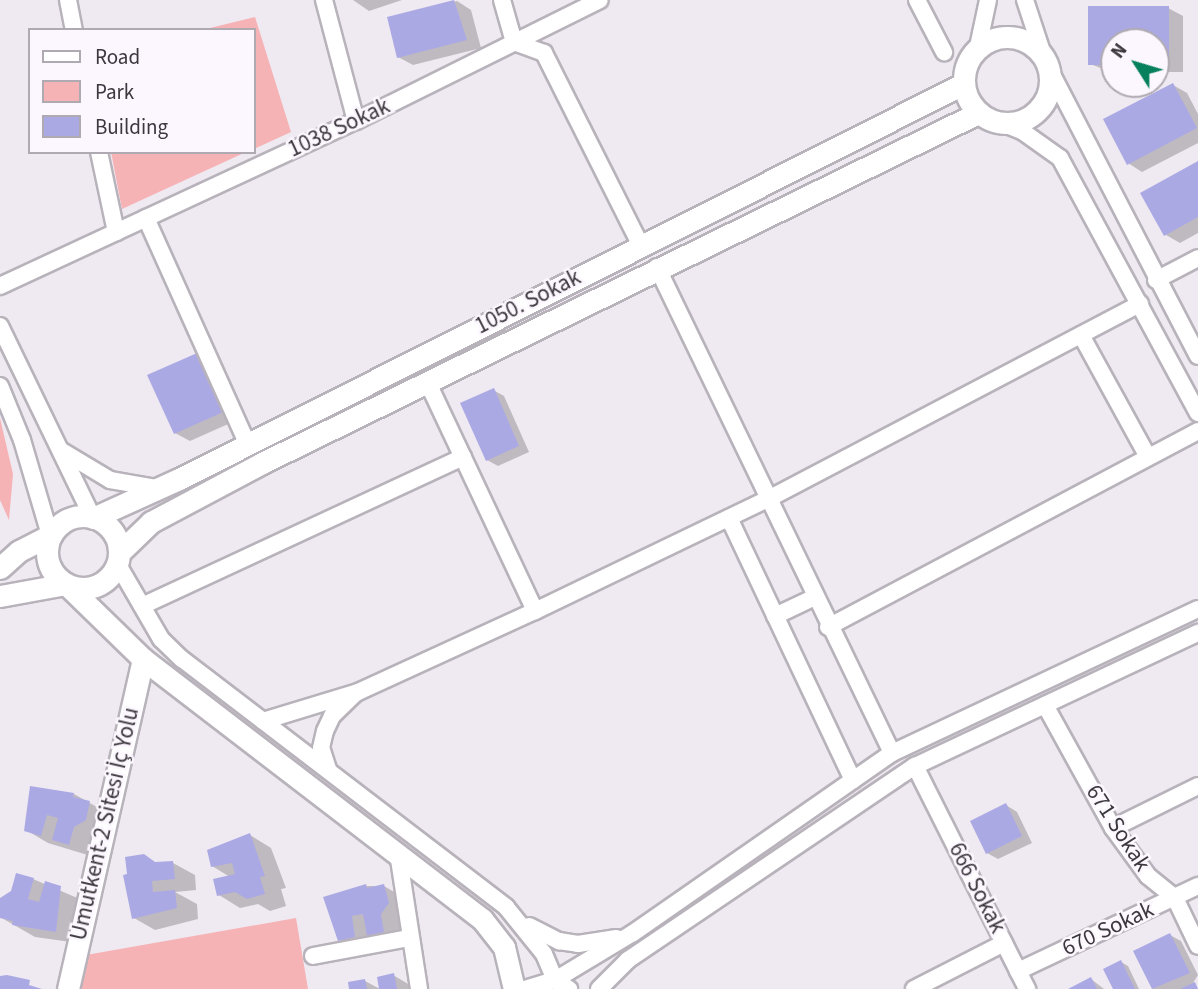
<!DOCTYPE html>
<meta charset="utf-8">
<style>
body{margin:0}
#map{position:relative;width:1198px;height:989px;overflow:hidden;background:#efe9f1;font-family:"Source Sans 3",sans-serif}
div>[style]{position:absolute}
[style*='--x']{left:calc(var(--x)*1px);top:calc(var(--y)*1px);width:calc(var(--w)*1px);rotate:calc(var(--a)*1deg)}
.green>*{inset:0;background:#f6b3b6}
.shadow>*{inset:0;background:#0003}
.building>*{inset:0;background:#aba9e4}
.roads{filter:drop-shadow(2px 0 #b8b2bb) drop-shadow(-2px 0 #b8b2bb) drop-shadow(0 2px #b8b2bb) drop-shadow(0 -2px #b8b2bb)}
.street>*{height:16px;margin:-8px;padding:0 8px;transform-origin:8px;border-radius:8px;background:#fff}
.secondary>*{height:21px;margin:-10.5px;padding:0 10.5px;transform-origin:10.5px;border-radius:10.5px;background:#fff}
.secondary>.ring{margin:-10.5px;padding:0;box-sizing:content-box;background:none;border:21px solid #fff;border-radius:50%}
span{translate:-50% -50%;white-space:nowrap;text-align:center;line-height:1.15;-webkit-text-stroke:5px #fcf6ff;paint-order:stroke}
.street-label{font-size:23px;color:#3b383c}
.legend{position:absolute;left:28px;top:28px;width:228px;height:126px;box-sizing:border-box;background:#fcf6ff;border:2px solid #afaab1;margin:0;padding:9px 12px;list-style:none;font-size:21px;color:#3b383c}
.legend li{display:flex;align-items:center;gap:14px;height:35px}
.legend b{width:35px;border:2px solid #afaab1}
.north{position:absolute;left:1100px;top:28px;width:70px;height:70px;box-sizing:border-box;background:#fcf6ff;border:2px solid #afaab1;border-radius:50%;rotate:307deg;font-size:19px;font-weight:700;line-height:28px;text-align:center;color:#3b383c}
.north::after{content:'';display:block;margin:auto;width:24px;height:32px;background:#07805e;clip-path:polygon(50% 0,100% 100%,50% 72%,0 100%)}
</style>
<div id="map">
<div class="green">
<div style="clip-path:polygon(255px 17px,291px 132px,254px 149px,254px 30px,202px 30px)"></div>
<div style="clip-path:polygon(111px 152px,246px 152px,122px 209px)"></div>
<div style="clip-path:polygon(0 418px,13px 474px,9px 520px,0 500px)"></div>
<div style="clip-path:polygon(296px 918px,308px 989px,77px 989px,86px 955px)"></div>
</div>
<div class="shadow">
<div style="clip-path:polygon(353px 0,402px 0,369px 11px)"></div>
<div style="clip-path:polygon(457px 1px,471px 10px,481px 48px,413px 65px,398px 57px,389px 18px)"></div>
<div style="clip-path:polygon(1090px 8px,1168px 8px,1183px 16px,1183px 72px,1156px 72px,1156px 42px,1114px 42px,1114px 73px,1090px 64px)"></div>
<div style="clip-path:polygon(1173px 85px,1187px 93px,1198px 114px,1198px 143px,1142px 172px,1128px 163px)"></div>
<div style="clip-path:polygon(1198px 163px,1198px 233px,1180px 243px,1166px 235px)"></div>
<div style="clip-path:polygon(150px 376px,244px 417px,190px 441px,175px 433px)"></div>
<div style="clip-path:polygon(493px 390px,504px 396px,529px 452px,498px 466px,487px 460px)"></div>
<div style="clip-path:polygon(74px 794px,111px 815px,91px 856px,48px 843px,26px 830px)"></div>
<div style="clip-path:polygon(1006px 805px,1017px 812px,1032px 843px,998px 859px,987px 853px)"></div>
<div style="clip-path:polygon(250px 835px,271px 848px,286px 888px,281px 889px,286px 906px,270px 911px,258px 904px,240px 908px,219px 895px,230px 877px,212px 866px)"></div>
<div style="clip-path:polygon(144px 856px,158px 864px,173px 863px,195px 875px,196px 890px,175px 892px,197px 904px,198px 919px,155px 930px,134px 918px)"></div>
<div style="clip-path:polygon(33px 879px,82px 900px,78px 943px,35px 937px,0 917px,0 904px)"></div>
<div style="clip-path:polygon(366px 886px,384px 886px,406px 899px,405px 944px,362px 952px,340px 939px)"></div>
<div style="clip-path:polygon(1170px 935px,1181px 941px,1198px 975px,1193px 983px,1198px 989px,1153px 989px,1135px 952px)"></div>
<div style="clip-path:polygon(1121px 962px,1128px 966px,1139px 989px,1115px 989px)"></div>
<div style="clip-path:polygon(393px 975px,415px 988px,416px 989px,381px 989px)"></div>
<div style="clip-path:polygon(1091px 979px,1104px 989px,1072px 989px)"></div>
<div style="clip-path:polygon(365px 981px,380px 989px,351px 989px)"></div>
</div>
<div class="building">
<div style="clip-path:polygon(454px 0,467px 40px,397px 58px,387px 17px)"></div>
<div style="clip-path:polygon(1088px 6px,1169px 6px,1169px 64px,1156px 65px,1156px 42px,1114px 42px,1114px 65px,1088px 65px)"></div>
<div style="clip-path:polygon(1173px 83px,1197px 128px,1127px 165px,1103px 119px)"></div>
<div style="clip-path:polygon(1198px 161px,1198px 217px,1164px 236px,1140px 193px)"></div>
<div style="clip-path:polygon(204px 350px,230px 409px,174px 434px,147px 375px)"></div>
<div style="clip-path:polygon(494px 388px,519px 446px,486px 461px,460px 403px)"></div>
<div style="clip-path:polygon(30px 786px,74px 793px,73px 797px,90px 801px,86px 820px,74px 827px,69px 845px,52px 840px,58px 818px,47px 815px,41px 836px,24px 831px)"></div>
<div style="clip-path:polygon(1006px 803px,1022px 836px,986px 854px,970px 821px)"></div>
<div style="clip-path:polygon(250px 833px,265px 876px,260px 877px,265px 894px,247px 899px,235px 892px,217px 896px,213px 879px,235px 874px,232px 863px,211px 867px,207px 850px)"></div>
<div style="clip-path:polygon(144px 854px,155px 862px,173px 861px,175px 879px,152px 881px,153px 892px,175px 890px,177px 908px,132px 919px,123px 875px,127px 874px,125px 857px)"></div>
<div style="clip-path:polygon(16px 873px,34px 878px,28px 899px,39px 902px,45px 881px,61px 886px,56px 932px,12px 925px,13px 921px,0 918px,0 898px,11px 891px)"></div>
<div style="clip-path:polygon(366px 884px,367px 888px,384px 884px,389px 903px,381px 914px,384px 933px,367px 936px,363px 914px,352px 916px,355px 937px,338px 941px,323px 897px)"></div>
<div style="clip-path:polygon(1170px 933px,1190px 973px,1152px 989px,1133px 951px)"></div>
<div style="clip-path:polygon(1121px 960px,1135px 989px,1113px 989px,1103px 969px)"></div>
<div style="clip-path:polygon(394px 973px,397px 989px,379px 989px,377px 977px)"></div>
<div style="clip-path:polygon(7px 975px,30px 980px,29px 985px,42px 989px,0 989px,0 976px)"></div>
<div style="clip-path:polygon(1091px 977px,1097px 989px,1068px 989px)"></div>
<div style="clip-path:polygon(365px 979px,367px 989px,349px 989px,348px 982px)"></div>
<div style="clip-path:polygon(1195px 982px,1198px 989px,1180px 989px)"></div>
</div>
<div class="roads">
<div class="street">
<div style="--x:68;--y:0;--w:31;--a:79"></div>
<div style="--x:324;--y:0;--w:125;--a:75.2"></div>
<div style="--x:502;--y:0;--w:44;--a:74.1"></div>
<div style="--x:917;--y:0;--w:59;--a:62.6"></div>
<div style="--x:1025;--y:0;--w:64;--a:71.8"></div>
<div style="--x:1045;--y:61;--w:332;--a:62.6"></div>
<div style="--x:514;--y:42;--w:32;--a:20"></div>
<div style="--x:544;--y:53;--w:214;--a:63.3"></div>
<div style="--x:978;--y:47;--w:48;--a:-78"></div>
<div style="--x:1002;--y:123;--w:22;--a:22"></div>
<div style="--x:1022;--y:131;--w:47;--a:35.4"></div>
<div style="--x:1060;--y:158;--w:290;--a:61.6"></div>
<div style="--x:99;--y:152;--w:82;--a:78"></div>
<div style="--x:146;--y:218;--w:249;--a:65.8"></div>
<div style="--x:657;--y:267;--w:540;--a:64.19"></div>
<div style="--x:1156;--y:280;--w:47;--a:-27.6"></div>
<div style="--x:0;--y:286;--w:392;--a:-24.9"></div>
<div style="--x:356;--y:121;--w:272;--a:-26.4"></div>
<div style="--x:0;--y:326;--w:213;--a:64.2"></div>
<div style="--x:1081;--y:335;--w:139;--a:61.2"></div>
<div style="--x:427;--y:381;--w:254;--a:64.8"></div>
<div style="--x:0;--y:386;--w:58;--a:67.8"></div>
<div style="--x:22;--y:440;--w:99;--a:73.6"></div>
<div style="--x:62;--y:451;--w:56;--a:31.1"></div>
<div style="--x:110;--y:480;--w:48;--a:9.7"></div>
<div style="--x:729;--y:518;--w:290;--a:64.7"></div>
<div style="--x:117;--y:563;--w:88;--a:59.9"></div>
<div style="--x:161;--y:639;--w:29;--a:44"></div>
<div style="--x:182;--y:659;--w:408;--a:37.4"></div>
<div style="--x:506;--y:907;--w:60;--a:51"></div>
<div style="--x:544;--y:954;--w:28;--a:67"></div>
<div style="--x:555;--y:980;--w:91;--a:-31.1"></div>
<div style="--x:633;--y:933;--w:315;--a:-34.8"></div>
<div style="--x:892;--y:753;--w:338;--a:-25.2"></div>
<div style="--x:142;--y:606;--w:354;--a:-24.9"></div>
<div style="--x:775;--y:616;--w:44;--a:-25.4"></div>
<div style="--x:828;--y:627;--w:419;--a:-27.9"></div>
<div style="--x:1045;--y:705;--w:141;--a:61.1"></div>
<div style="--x:1113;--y:828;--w:59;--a:53.9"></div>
<div style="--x:1148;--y:876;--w:35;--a:39"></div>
<div style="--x:1175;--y:898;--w:53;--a:64.4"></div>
<div style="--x:263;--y:721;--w:99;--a:-17"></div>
<div style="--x:358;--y:692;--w:195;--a:-24.6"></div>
<div style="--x:535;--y:611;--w:261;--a:-25.7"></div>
<div style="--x:770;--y:498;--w:418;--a:-27.7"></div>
<div style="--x:915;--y:766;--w:250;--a:63.3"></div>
<div style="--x:328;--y:769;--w:22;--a:-108"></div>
<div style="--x:321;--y:748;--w:17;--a:-77"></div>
<div style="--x:325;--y:731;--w:17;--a:-65"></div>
<div style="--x:332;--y:716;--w:33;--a:-44"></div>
<div style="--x:1113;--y:828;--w:95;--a:-26.3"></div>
<div style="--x:398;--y:853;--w:138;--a:81.2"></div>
<div style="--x:529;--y:926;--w:34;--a:27"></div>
<div style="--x:559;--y:941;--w:19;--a:9"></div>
<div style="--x:578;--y:944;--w:39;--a:-9"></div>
<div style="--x:313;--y:956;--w:98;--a:-10.6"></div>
<div style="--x:1018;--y:971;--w:199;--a:-25.3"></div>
<div style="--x:525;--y:989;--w:31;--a:-17"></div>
<div style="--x:555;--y:980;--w:17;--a:33"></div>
<div style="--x:599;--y:989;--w:41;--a:-45"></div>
<div style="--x:628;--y:960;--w:346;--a:-34.1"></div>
<div style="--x:915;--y:766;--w:313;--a:-25.2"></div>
<div style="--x:914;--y:989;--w:101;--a:-27.1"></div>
</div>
<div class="secondary">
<div class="ring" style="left:964px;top:37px;width:65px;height:65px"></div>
<div class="ring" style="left:47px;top:516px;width:51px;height:51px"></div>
<div style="--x:93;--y:518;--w:94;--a:-24.4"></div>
<div style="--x:179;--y:479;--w:878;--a:-26.74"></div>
<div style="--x:119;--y:553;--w:45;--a:-44.1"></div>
<div style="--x:151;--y:522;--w:126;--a:-28"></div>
<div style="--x:262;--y:463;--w:797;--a:-26.05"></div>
<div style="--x:0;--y:568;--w:25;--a:-42"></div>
<div style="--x:19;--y:551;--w:35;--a:-27"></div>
<div style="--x:0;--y:596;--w:67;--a:-10.3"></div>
<div style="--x:66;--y:584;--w:107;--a:44.2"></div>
<div style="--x:143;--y:659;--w:427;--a:37.5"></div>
<div style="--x:482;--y:919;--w:36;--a:52"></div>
<div style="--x:504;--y:947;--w:43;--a:76.6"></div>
<div style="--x:68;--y:989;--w:338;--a:-77.2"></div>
</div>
</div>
<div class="street-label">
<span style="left:339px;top:128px;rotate:-25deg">1038 Sokak</span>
<span style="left:528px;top:302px;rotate:-27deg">1050. Sokak</span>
<span style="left:105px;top:824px;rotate:-77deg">Umutkent-2 Sitesi İç Yolu</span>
<span style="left:1118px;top:828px;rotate:57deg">671 Sokak</span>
<span style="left:977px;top:888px;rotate:63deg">666 Sokak</span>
<span style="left:1108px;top:929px;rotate:-25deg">670 Sokak</span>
</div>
<ul class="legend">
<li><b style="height:9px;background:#fff"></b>Road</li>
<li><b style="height:19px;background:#f6b3b6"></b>Park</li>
<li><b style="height:19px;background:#aba9e4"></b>Building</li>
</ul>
<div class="north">N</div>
</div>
